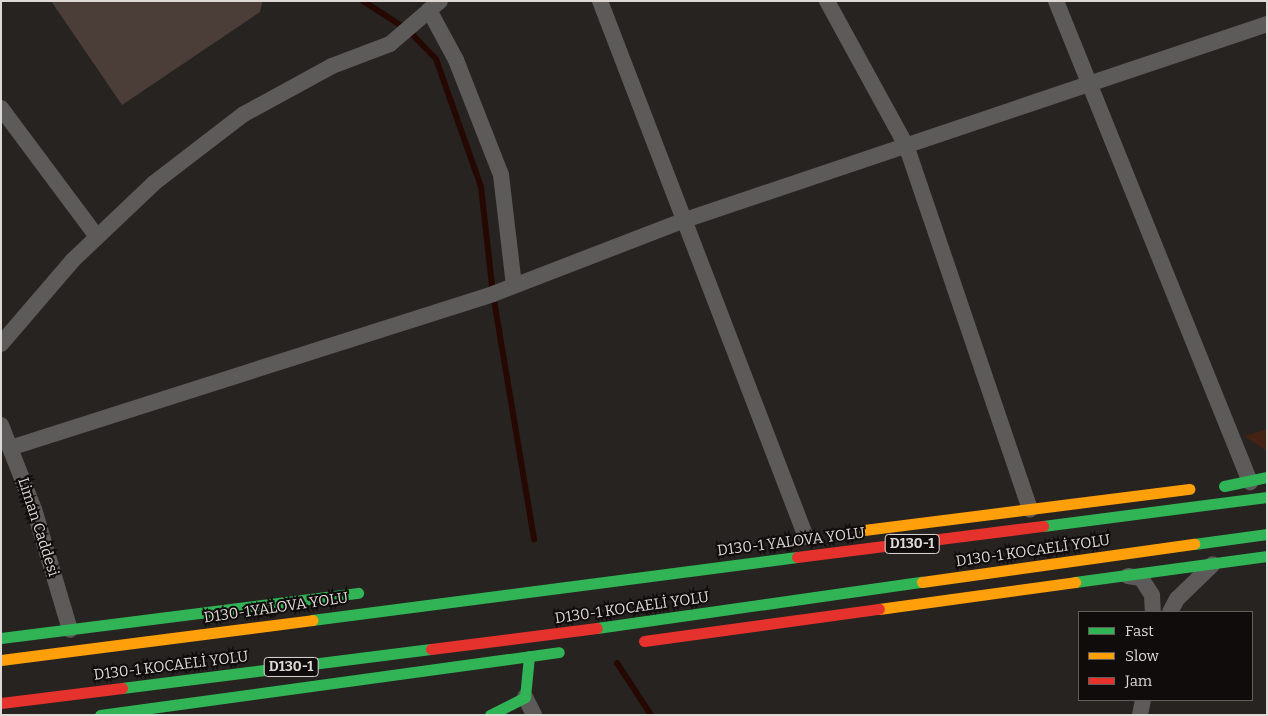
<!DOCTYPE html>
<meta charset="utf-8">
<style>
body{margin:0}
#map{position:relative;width:1268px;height:716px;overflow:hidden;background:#272321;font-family:Bitter,serif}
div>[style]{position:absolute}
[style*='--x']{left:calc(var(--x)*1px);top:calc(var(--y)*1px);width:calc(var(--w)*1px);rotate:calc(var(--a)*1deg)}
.green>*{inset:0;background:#442214}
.stream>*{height:6px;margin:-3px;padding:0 3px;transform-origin:3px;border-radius:3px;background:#260803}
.building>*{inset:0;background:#4b3d37}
.street>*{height:16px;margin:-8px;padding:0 8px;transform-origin:8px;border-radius:8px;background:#5d5b5a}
.fast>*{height:11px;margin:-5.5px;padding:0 5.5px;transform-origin:5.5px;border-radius:5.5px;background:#30b455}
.slow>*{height:11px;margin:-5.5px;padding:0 5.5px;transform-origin:5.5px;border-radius:5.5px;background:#ff9f0a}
.jam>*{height:11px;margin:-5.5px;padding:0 5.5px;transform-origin:5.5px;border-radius:5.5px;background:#e5322d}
span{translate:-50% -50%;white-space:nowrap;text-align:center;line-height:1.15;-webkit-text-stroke:4px #100c0b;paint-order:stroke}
.shield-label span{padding:1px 4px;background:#100c0b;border:1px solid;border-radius:4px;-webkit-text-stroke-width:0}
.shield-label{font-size:14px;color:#dfd9d6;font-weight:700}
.street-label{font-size:15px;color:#dfd9d6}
.frame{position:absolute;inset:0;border:2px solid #dfd9d6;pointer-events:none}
.legend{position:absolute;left:1078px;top:611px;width:175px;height:90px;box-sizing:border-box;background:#100c0b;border:1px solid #635e5c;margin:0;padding:6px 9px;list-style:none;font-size:15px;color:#dfd9d6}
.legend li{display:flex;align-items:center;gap:10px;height:25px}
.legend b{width:25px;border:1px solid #635e5c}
</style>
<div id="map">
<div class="green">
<div style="clip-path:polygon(1267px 429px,1267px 451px,1244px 436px)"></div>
</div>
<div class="stream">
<div style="--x:363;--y:1;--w:54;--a:32.8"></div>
<div style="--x:408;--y:30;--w:40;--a:46"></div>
<div style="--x:436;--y:59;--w:136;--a:70.6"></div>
<div style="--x:481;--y:187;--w:108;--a:83.6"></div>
<div style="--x:493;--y:294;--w:249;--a:80.5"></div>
<div style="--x:617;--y:663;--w:62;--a:56.8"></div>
</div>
<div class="building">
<div style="clip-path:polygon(51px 1px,262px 1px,262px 4px,260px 12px,122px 105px)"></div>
</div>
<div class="street">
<div style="--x:600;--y:1;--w:574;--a:68.98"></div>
<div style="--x:827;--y:1;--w:164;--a:61.3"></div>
<div style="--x:906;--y:145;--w:385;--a:71.2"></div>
<div style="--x:1056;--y:1;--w:519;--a:68.03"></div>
<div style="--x:429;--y:10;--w:57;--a:61.6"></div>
<div style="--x:456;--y:60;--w:123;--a:68.6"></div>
<div style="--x:501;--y:175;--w:111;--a:83.3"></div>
<div style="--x:1;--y:108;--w:161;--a:53.3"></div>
<div style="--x:1;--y:344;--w:111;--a:-49.4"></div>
<div style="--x:73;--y:260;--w:112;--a:-43.5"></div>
<div style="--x:154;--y:183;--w:113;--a:-37.5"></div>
<div style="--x:244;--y:114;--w:100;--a:-28.6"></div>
<div style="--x:332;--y:66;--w:62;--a:-20.8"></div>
<div style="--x:390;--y:44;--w:66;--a:-40.7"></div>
<div style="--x:1;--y:425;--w:90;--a:68.6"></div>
<div style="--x:34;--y:509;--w:126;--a:73.4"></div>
<div style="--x:10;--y:448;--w:507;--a:-17.68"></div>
<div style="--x:493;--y:294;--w:206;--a:-21.1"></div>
<div style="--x:685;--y:220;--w:614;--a:-18.61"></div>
<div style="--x:1128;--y:576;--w:13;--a:9"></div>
<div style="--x:1141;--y:578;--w:20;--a:57"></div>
<div style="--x:1152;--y:595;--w:17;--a:87"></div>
<div style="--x:1170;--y:612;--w:15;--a:-62"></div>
<div style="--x:1177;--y:599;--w:50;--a:-44.2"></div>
<div style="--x:525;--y:697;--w:20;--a:63"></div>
<div style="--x:1140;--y:715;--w:15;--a:-79"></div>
</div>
<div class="fast">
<div style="--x:1224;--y:486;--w:44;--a:-11.8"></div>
<div style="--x:1043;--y:526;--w:226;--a:-7.4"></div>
<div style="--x:1194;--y:544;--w:74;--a:-7.8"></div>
<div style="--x:1075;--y:582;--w:194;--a:-7.7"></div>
<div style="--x:312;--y:620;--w:489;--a:-7.4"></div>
<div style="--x:597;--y:628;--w:328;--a:-8.1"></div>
<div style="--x:1;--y:638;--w:360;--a:-7.2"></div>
<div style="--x:122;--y:688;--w:311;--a:-7.2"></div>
<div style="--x:100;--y:715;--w:463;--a:-7.8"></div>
<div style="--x:490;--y:715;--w:39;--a:-27"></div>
<div style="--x:525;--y:697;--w:41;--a:-84.4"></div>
</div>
<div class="slow">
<div style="--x:864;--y:530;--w:328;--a:-7.2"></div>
<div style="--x:922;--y:582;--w:275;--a:-8"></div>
<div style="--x:879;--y:609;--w:198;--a:-7.8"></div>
<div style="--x:1;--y:660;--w:314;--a:-7.3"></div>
</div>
<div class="jam">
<div style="--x:797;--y:557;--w:248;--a:-7.2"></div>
<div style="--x:644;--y:641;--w:237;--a:-7.8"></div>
<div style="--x:431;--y:649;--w:167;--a:-7.2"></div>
<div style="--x:1;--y:703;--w:122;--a:-7.1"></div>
</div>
<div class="shield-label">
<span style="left:912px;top:544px">D130-1</span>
<span style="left:291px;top:667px">D130-1</span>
</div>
<div class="street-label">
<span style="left:38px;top:527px;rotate:72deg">Liman Caddesi</span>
<span style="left:791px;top:542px;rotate:-7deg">D130-1 YALOVA YOLU</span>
<span style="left:1033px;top:551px;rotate:-8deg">D130-1 KOCAELİ YOLU</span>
<span style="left:276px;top:608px;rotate:-8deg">D130-1YALOVA YOLU</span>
<span style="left:632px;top:608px;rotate:-8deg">D130-1 KOCAELİ YOLU</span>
<span style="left:171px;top:666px;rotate:-7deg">D130-1 KOCAELİ YOLU</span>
</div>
<div class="frame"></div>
<ul class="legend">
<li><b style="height:6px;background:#30b455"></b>Fast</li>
<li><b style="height:6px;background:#ff9f0a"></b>Slow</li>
<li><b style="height:6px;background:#e5322d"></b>Jam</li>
</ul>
</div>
